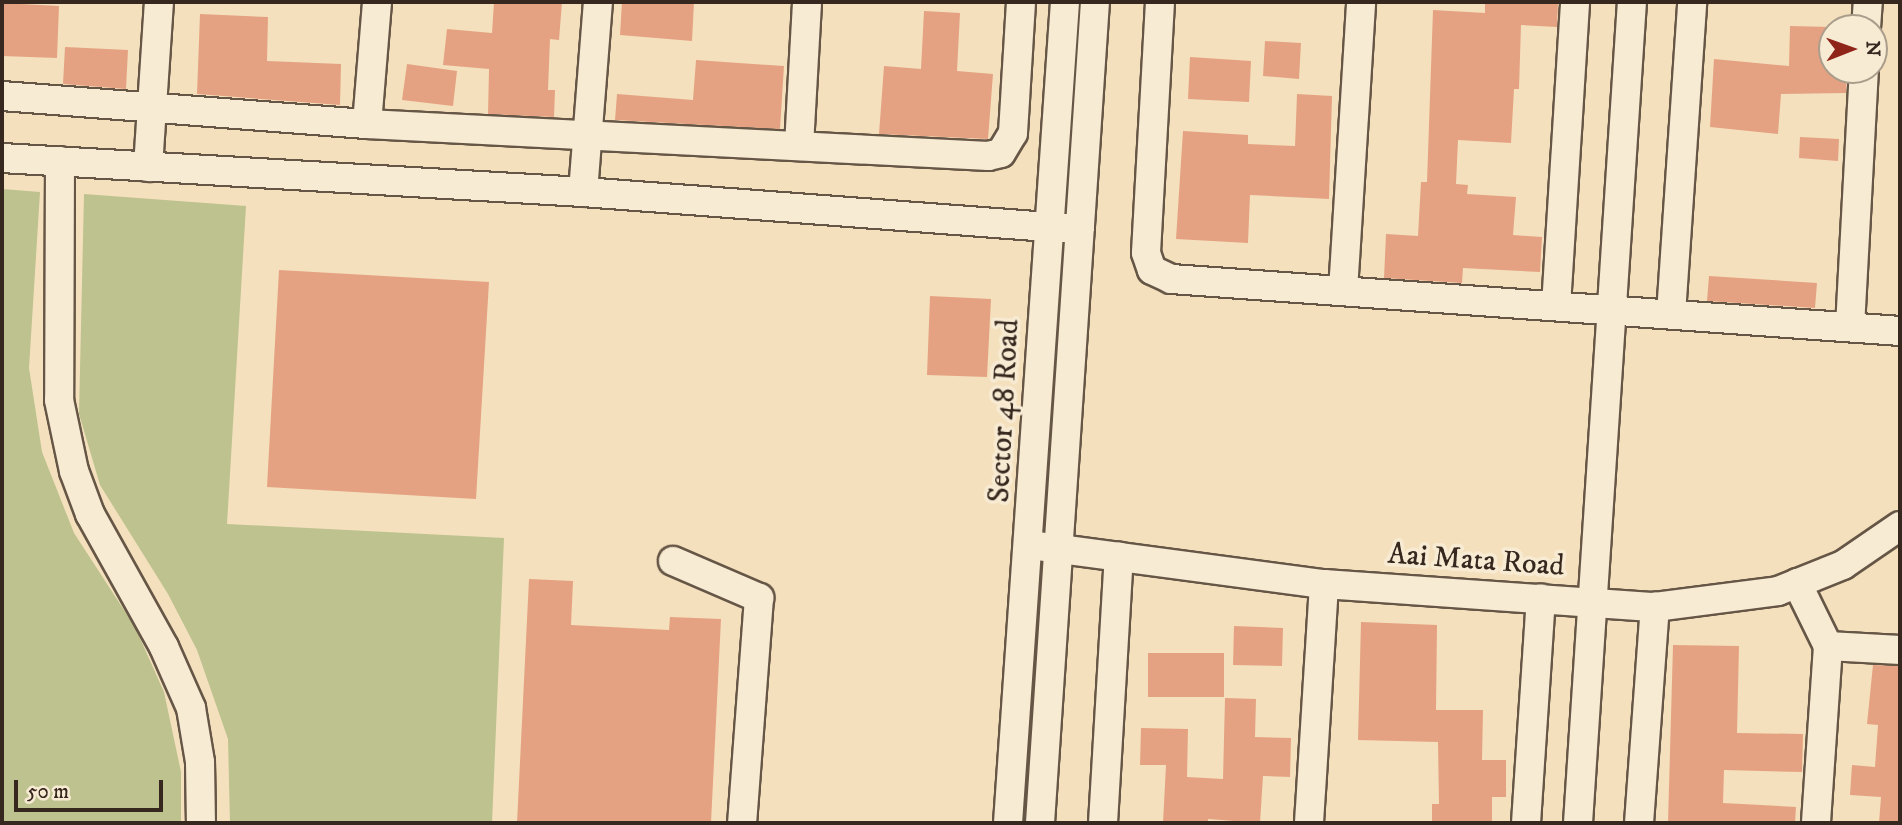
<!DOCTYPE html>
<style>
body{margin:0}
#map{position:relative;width:1902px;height:825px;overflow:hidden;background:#f4e0bd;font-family:"IM FELL DW Pica",serif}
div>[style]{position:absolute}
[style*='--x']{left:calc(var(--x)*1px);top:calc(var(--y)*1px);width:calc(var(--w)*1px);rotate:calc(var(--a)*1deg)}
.green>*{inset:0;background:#bdc28f}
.building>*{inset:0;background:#e5a282}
.roads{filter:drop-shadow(2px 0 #665646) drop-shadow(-2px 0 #665646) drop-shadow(0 2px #665646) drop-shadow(0 -2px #665646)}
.minor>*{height:28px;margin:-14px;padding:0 14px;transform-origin:14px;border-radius:14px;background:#f8ebd4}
span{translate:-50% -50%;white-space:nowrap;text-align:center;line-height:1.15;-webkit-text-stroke:7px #f8ebd4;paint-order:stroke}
.street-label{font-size:30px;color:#36281e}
.frame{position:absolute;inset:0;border:4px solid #36281e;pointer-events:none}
.north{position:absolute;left:1818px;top:14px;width:70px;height:70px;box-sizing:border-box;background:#f8ebd4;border:2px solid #aa9d8b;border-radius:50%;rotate:89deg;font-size:19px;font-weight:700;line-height:28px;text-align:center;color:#36281e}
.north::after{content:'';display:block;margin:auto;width:24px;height:32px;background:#8f2418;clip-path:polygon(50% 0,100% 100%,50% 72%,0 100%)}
.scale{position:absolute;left:14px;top:780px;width:149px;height:32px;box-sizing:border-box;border:4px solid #36281e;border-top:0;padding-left:9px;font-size:21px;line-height:24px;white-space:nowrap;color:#36281e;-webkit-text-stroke:5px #f8ebd4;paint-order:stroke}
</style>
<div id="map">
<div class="green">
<div style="clip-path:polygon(2px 189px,40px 192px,29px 368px,42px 452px,74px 533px,135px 627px,164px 692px,181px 772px,181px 823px,2px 823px)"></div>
<div style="clip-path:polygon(84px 194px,246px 206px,227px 524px,504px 538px,492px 823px,230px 823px,228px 739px,197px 650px,168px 594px,100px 485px,79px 414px)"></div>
</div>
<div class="building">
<div style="clip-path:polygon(494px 2px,562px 2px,559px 40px,550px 39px,548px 90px,555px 90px,554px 117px,488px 114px,489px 69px,443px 65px,447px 29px,492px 33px)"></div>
<div style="clip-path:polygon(622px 2px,694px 2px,692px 41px,620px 35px)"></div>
<div style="clip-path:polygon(1485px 2px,1558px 2px,1557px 27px,1521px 25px,1519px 89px,1514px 89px,1511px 143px,1458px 140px,1456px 184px,1468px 185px,1467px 194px,1516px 197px,1513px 235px,1542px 237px,1540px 272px,1463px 268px,1462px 283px,1384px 278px,1386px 234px,1418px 236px,1421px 182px,1427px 182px,1433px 10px,1485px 13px)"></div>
<div style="clip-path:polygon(2px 3px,59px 6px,57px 58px,2px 56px)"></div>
<div style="clip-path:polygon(924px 11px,960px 13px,957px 71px,993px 74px,988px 139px,879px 134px,884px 66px,921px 69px)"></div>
<div style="clip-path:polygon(200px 14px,268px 17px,267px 61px,341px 64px,340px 105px,197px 94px)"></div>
<div style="clip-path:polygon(1790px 26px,1832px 27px,1832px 70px,1847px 70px,1846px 93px,1781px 94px,1778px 134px,1710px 127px,1714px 59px,1789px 66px)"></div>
<div style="clip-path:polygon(1265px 41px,1301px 43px,1299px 79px,1263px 76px)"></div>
<div style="clip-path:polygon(65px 47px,128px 50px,126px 89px,63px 84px)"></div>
<div style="clip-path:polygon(1190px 57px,1251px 61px,1249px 102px,1188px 99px)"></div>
<div style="clip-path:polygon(696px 60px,784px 66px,780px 129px,615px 120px,617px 94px,693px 100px)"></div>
<div style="clip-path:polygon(407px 64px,457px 71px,453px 106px,402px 100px)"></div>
<div style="clip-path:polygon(1297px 94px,1332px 96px,1329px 199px,1250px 195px,1248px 243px,1176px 239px,1183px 131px,1248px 135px,1248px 144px,1295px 146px)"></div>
<div style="clip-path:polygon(1800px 137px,1839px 139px,1838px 161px,1799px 158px)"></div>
<div style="clip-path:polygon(279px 270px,489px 282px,476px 499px,267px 487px)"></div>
<div style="clip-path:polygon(1709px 276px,1817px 283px,1815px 308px,1707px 301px)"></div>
<div style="clip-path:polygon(930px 296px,991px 299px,987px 377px,927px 375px)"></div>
<div style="clip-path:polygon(529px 579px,573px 581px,571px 625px,669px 630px,670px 617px,721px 619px,711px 823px,517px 823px)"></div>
<div style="clip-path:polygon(1361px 622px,1437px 625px,1436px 710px,1483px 710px,1482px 760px,1506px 760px,1506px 797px,1492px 797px,1492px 823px,1432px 823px,1432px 804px,1439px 804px,1438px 742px,1358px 740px)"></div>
<div style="clip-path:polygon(1234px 626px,1283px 628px,1282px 666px,1233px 665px)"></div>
<div style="clip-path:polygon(1673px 645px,1739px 646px,1737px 733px,1803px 734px,1802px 772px,1724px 770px,1723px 803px,1796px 807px,1795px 823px,1668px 823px)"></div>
<div style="clip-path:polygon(1148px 653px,1224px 653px,1224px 697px,1148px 697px)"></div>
<div style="clip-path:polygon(1873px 665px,1900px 666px,1900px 823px,1879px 823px,1881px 797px,1850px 795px,1852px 765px,1875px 767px,1878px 725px,1867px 724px)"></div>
<div style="clip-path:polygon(1225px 698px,1256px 699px,1255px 737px,1291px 738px,1290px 777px,1263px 776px,1260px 823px,1208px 819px,1208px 823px,1163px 823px,1166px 765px,1140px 765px,1141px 728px,1188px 729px,1187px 777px,1223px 779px)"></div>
</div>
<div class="roads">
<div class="minor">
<div style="--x:1160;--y:2;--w:251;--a:93.2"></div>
<div style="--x:1146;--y:253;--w:18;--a:71"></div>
<div style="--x:1152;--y:270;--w:21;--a:25"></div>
<div style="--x:1171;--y:279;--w:731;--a:4.08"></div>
<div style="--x:1866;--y:28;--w:26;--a:-86"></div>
<div style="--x:2;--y:96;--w:366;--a:4.4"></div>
<div style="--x:367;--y:124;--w:622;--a:2.95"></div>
<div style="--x:988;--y:156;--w:13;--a:-13"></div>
<div style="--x:1001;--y:153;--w:23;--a:-59"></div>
<div style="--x:1013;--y:133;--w:131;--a:-86.5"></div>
<div style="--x:367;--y:124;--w:122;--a:-85.3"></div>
<div style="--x:799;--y:146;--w:144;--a:-86.8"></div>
<div style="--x:2;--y:158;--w:582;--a:3.35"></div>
<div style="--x:583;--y:192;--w:498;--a:4.3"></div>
<div style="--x:60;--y:161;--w:239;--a:90.2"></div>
<div style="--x:59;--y:400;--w:73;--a:78.1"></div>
<div style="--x:74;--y:471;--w:46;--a:69.6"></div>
<div style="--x:90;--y:514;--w:152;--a:60.9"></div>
<div style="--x:164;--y:647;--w:67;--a:66.1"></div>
<div style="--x:191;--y:708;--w:55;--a:80.5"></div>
<div style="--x:200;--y:762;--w:61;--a:89.1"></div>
<div style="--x:148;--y:167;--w:165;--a:-86.2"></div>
<div style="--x:583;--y:192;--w:191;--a:-85.5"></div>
<div style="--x:1343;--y:291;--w:290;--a:-86.4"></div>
<div style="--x:1556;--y:306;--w:305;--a:-86.4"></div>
<div style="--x:1671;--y:314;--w:313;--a:-86.1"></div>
<div style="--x:1850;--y:327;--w:257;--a:-86.9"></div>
<div style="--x:1030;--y:545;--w:297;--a:7.6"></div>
<div style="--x:1324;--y:584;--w:332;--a:4"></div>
<div style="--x:1655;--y:607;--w:124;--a:-7.4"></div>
<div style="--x:1778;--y:591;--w:70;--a:-21.8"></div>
<div style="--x:1843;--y:565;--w:69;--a:-34.4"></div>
<div style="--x:673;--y:561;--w:94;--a:23.3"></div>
<div style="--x:759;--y:598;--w:226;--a:94.3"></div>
<div style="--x:1797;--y:583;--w:70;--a:63.8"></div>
<div style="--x:1828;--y:646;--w:177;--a:93.9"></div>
<div style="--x:1828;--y:646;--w:72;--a:3.2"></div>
<div style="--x:1008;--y:823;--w:823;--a:-86.03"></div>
<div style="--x:1040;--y:823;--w:823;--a:-86.17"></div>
<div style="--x:1103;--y:823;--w:267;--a:-86.6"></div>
<div style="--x:1309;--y:823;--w:239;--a:-86.4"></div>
<div style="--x:1526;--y:823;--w:225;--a:-86.2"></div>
<div style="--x:1578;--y:823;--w:823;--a:-86.24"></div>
<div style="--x:1639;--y:823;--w:217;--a:-85.8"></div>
</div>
</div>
<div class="street-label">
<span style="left:1005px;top:411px;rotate:-87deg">Sector 48 Road</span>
<span style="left:1476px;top:561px;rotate:4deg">Aai Mata Road</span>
</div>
<div class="frame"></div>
<div class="north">N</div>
<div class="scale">50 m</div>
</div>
